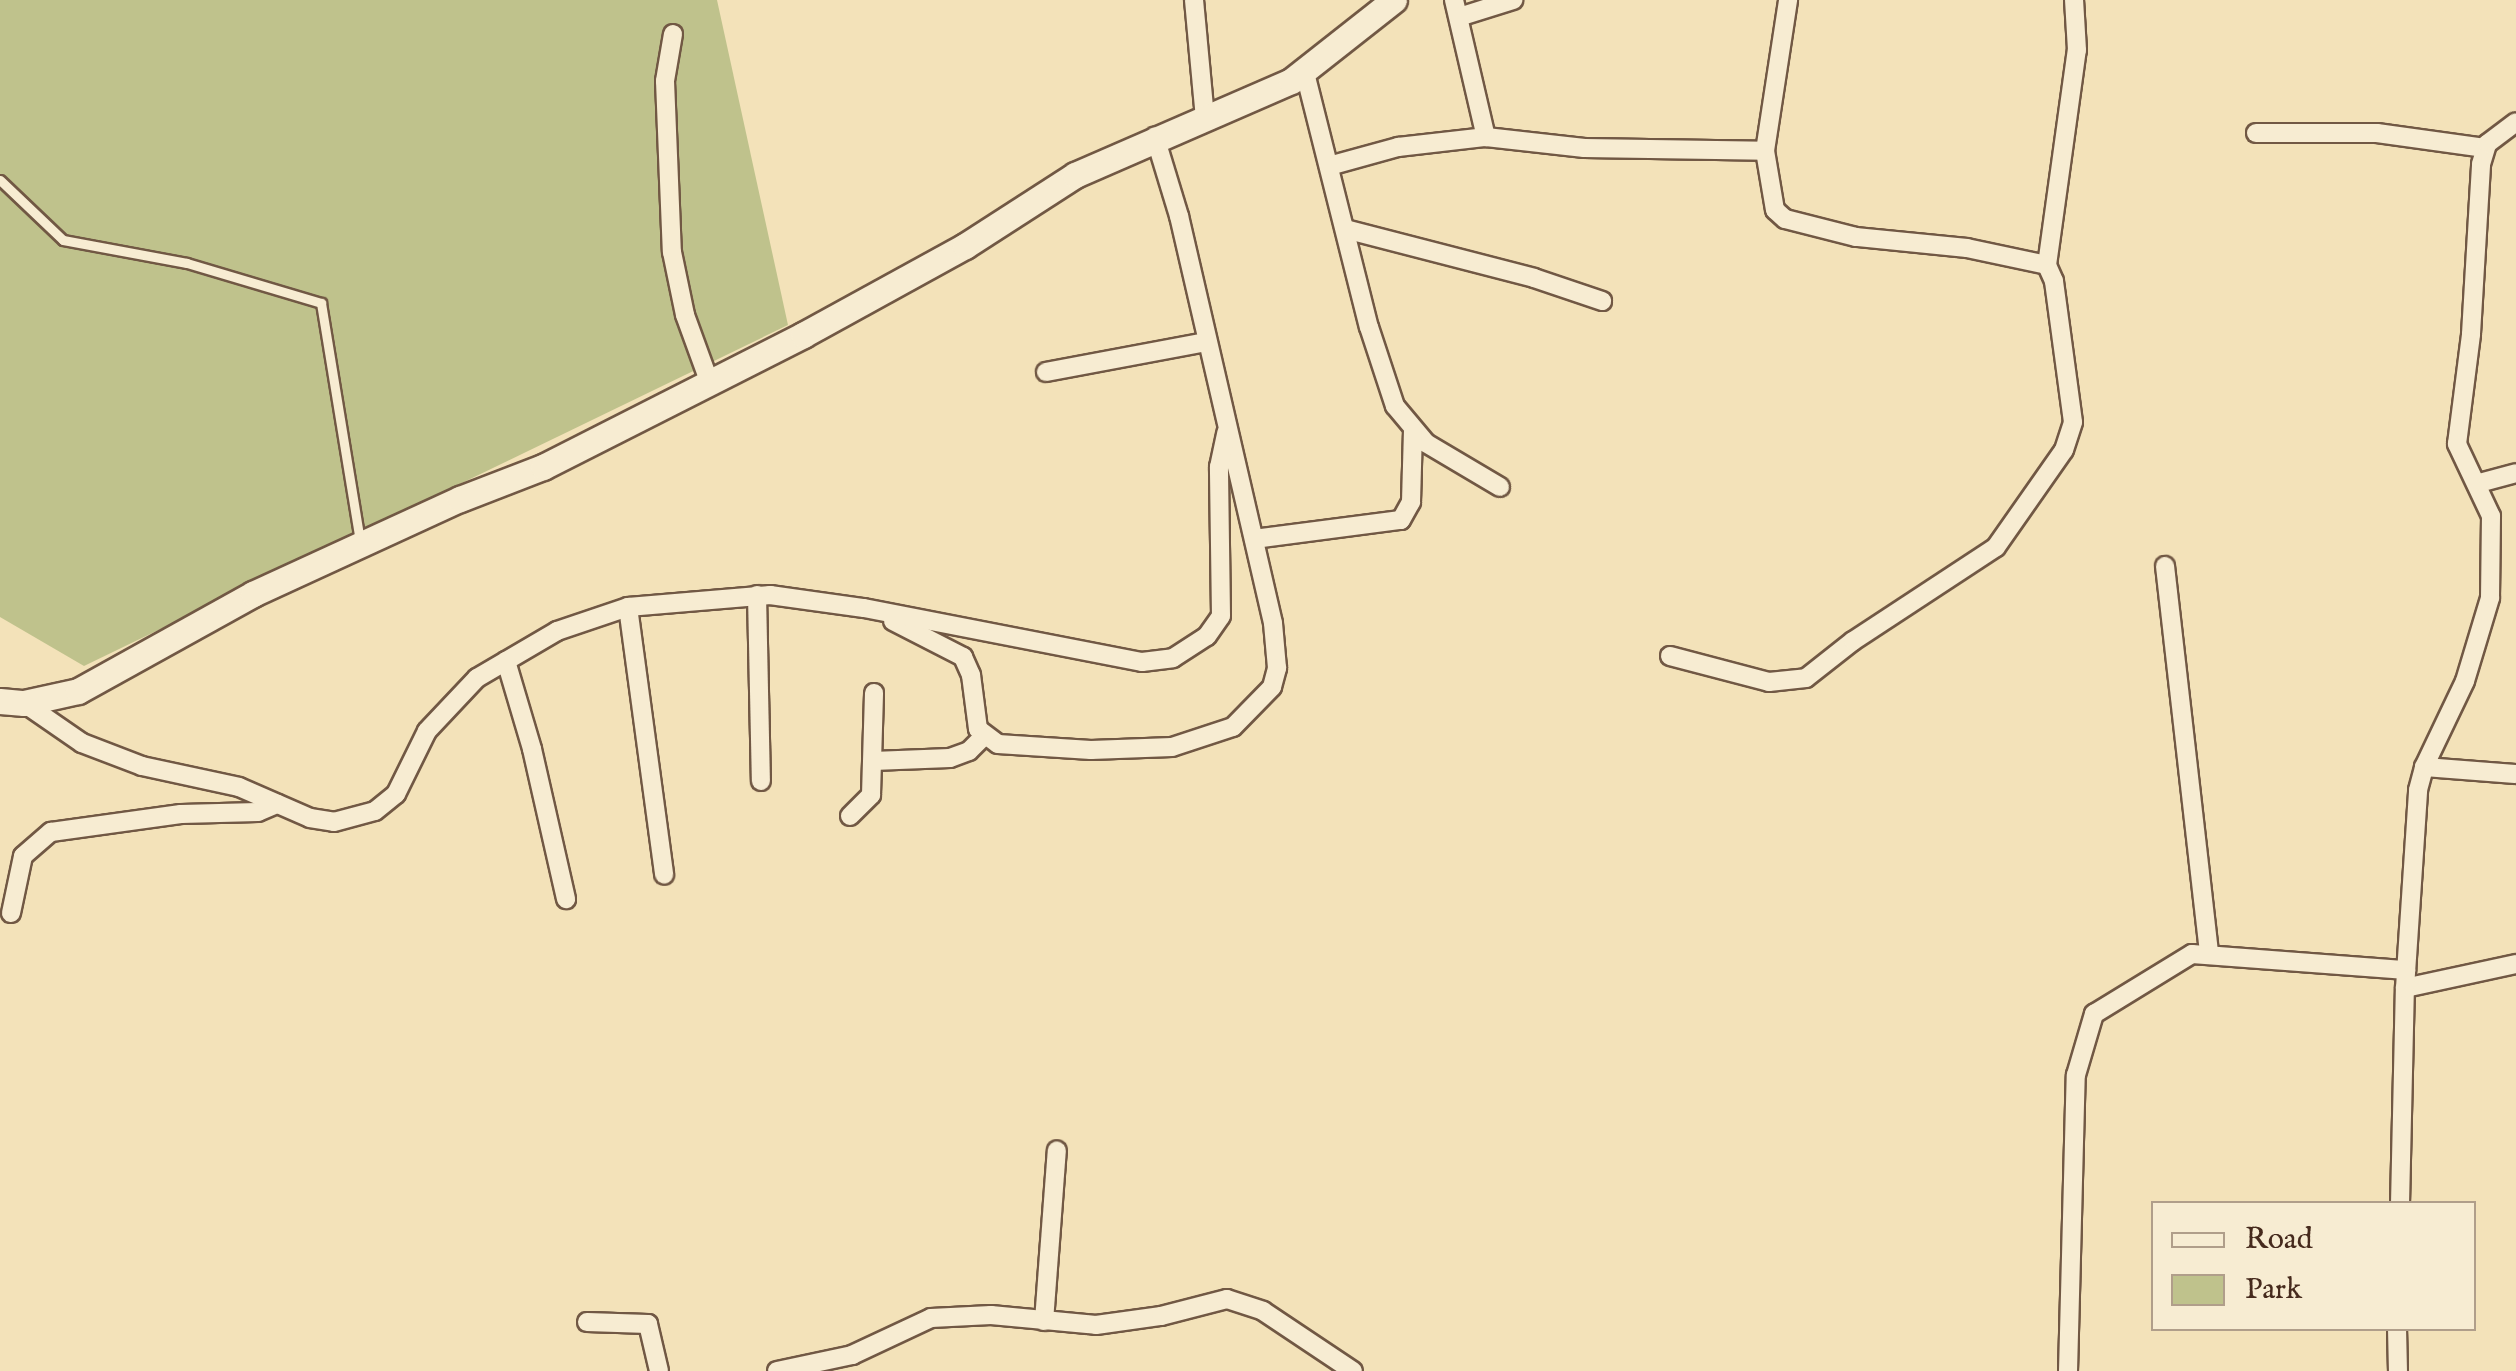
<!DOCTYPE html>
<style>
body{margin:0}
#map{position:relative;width:2516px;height:1371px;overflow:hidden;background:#f3e2b9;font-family:"IM FELL English",serif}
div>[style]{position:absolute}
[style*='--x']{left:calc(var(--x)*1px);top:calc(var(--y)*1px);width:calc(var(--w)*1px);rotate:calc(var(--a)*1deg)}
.green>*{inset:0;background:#bfc28c}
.roads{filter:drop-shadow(2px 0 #715844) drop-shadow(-2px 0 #715844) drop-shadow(0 2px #715844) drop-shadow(0 -2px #715844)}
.lane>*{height:9px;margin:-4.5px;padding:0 4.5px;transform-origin:4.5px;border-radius:4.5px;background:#f7ecd2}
.street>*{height:18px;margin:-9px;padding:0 9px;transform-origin:9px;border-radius:9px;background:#f7ecd2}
.secondary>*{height:25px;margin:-12.5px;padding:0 12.5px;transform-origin:12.5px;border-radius:12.5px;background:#f7ecd2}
span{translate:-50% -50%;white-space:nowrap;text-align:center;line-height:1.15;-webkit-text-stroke:8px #f7ecd2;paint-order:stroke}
.legend{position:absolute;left:2151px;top:1201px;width:325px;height:130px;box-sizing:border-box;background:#f7ecd2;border:2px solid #b09e8a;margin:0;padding:12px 18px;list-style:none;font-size:30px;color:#462a1d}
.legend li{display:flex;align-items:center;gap:20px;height:50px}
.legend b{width:50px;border:2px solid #b09e8a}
</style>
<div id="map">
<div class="green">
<div style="clip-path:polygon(0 0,717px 0,788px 325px,84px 666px,0 617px)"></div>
</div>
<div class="roads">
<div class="lane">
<div style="--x:0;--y:180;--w:87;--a:43.6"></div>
<div style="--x:63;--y:240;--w:126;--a:10.5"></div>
<div style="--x:187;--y:263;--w:140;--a:16.6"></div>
<div style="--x:321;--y:303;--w:242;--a:80.7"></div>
</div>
<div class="street">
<div style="--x:1194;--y:0;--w:119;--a:84.7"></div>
<div style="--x:1454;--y:0;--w:141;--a:76.9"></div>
<div style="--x:1459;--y:17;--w:57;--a:-17.5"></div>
<div style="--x:673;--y:34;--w:48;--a:99.7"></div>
<div style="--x:665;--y:81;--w:171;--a:87.7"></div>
<div style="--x:672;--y:252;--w:64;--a:78.3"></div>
<div style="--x:685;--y:315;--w:70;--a:70"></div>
<div style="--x:1305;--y:73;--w:262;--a:75.9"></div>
<div style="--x:1369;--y:327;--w:83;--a:71.8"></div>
<div style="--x:1395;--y:406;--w:48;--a:50"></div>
<div style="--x:1426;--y:443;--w:86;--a:30.7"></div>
<div style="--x:2256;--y:133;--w:121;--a:0"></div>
<div style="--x:2377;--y:133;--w:109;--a:7.9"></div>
<div style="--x:1329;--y:166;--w:72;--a:-15.4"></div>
<div style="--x:1398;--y:147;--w:89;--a:-6.5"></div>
<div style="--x:1486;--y:137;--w:99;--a:6.4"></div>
<div style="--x:1584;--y:148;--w:181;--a:0.9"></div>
<div style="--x:1345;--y:229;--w:195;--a:14.5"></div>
<div style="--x:1534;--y:278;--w:72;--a:18.7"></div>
<div style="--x:2047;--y:265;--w:217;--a:-82.1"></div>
<div style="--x:2077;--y:50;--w:50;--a:-93.4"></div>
<div style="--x:1046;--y:372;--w:164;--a:-10.6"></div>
<div style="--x:2479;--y:483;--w:38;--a:-15"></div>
<div style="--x:1254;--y:539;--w:148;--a:-7.4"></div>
<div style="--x:1401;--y:520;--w:21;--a:-61"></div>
<div style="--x:1411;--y:502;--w:72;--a:-88.4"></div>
<div style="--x:2165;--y:566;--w:389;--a:83.5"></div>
<div style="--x:757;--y:595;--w:186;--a:88.8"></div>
<div style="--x:628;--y:607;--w:270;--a:82.3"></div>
<div style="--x:893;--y:621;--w:79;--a:27.2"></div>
<div style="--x:963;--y:657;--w:20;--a:66"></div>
<div style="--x:971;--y:675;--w:54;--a:82.6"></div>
<div style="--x:978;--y:729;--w:25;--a:37"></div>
<div style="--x:998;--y:744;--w:93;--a:3.7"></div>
<div style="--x:1091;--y:750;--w:81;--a:-2.1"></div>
<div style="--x:1172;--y:747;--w:64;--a:-18.2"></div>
<div style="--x:1233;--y:727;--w:56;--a:-45.7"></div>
<div style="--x:1272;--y:687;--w:20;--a:-75"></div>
<div style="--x:1277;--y:668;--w:45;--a:-95.1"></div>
<div style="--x:1273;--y:623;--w:418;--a:-103"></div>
<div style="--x:1179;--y:216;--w:83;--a:-106.9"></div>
<div style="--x:1670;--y:656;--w:102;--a:14.7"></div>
<div style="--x:1769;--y:682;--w:37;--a:-6"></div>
<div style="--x:1806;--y:678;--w:60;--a:-38.2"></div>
<div style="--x:1853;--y:641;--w:171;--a:-33.3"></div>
<div style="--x:1996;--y:547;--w:118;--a:-55"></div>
<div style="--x:2064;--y:450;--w:29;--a:-72"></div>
<div style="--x:2073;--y:422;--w:142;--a:-97.7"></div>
<div style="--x:2054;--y:281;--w:17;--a:-114"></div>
<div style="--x:2047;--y:265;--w:82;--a:-168"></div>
<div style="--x:1967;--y:248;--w:112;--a:-174.3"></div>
<div style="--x:1856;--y:237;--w:73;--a:-165.8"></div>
<div style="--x:1785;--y:219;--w:13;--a:-138"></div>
<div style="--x:1775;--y:210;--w:60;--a:-99.6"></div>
<div style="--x:1765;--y:151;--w:153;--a:-81.3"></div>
<div style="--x:506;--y:661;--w:92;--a:73.5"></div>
<div style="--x:532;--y:749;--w:154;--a:77.2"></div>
<div style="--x:24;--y:703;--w:70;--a:34.6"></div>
<div style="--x:82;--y:743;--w:64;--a:21"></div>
<div style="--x:142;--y:766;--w:99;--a:12.2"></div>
<div style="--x:239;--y:787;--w:77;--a:23.6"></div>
<div style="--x:310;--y:818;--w:24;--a:9"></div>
<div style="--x:334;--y:822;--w:42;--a:-15"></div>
<div style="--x:375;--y:811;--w:27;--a:-39"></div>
<div style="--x:396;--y:794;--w:70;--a:-63.8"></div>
<div style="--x:427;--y:731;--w:73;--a:-46.7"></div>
<div style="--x:477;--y:678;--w:93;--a:-30.4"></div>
<div style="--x:557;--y:631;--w:75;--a:-18.7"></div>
<div style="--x:628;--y:607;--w:143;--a:-4.8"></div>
<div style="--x:770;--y:595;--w:95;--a:7.9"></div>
<div style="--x:864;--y:608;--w:283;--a:11"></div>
<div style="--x:1142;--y:662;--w:31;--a:-7"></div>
<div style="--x:1173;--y:658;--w:40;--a:-32.9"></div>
<div style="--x:1207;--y:636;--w:24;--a:-55"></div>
<div style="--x:1221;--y:616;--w:149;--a:-90.8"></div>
<div style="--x:1219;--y:467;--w:35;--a:-78"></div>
<div style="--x:873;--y:761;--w:77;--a:-2.2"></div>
<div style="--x:950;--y:758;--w:20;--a:-20"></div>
<div style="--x:969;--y:751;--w:20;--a:-45"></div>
<div style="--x:2424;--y:767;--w:92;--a:4.4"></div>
<div style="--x:850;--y:816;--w:30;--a:-45"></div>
<div style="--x:871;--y:795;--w:102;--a:-88.3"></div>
<div style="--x:11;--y:913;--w:58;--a:-78.1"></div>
<div style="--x:23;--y:856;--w:37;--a:-41"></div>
<div style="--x:51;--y:832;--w:131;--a:-7.9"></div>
<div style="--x:181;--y:814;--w:77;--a:-1.5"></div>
<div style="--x:258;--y:812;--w:21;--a:-23"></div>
<div style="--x:2405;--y:988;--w:114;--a:-12.2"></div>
<div style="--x:2400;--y:1204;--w:216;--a:-88.7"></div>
<div style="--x:2405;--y:988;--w:198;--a:-86.2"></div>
<div style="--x:2418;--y:790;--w:24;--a:-75"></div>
<div style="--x:2424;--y:767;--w:95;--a:-64.5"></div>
<div style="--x:2465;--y:681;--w:87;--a:-73.2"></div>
<div style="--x:2490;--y:598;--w:82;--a:-89.3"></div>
<div style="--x:2491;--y:516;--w:80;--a:-115.3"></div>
<div style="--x:2457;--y:444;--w:111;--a:-82.7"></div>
<div style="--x:2471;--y:334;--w:170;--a:-86.6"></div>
<div style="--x:2481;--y:164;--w:21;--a:-73"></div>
<div style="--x:2487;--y:144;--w:36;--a:-37"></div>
<div style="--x:1044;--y:1321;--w:171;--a:-85.7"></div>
<div style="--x:587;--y:1322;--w:61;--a:1.9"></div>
<div style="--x:648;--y:1324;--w:48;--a:76.8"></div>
<div style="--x:2397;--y:1328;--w:43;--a:88.7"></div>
<div style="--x:777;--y:1371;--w:77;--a:-12"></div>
<div style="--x:852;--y:1355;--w:87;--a:-25.1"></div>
<div style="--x:931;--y:1318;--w:60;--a:-2.9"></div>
<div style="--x:991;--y:1315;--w:105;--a:5.4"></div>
<div style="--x:1096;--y:1325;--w:66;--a:-7.9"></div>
<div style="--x:1161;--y:1316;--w:68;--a:-14.4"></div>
<div style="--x:1227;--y:1299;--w:38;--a:18"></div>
<div style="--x:1263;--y:1311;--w:108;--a:33.7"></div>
<div style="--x:2068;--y:1371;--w:296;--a:-88.5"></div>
<div style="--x:2076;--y:1075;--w:64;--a:-73.6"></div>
<div style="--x:2094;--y:1014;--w:115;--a:-31.5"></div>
<div style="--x:2192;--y:954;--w:215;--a:4.3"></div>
</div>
<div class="secondary">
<div style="--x:0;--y:701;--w:24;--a:5"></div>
<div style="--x:24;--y:703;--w:55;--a:-12.5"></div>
<div style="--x:78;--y:691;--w:200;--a:-29"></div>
<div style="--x:253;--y:594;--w:228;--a:-24.7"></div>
<div style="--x:460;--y:499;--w:89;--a:-21.1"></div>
<div style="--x:543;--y:467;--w:292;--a:-26.9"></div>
<div style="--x:803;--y:335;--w:185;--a:-28.8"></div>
<div style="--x:965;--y:246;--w:131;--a:-32.8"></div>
<div style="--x:1075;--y:175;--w:236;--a:-23.5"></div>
<div style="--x:1291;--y:81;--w:131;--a:-38.2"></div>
</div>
</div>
<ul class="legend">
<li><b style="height:12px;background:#f7ecd2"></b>Road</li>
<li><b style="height:28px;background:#bfc28c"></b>Park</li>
</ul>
</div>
